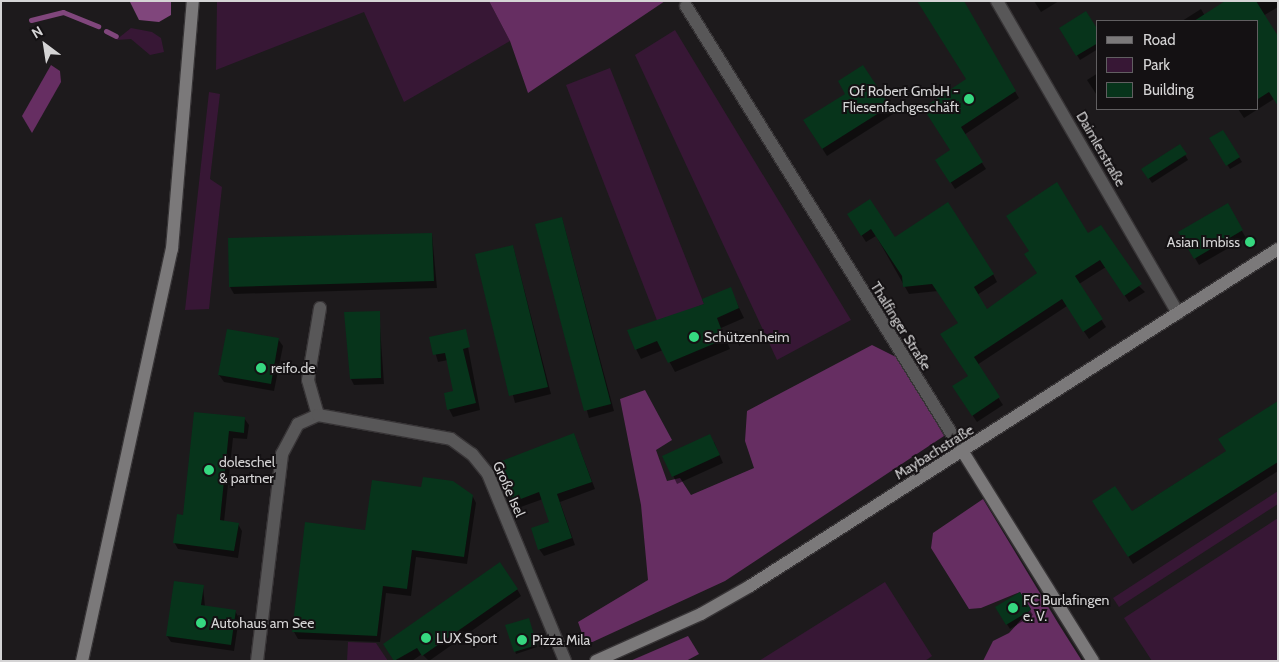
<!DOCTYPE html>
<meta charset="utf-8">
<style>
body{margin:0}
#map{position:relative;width:1279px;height:662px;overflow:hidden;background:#1d1a1c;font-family:Cabin,sans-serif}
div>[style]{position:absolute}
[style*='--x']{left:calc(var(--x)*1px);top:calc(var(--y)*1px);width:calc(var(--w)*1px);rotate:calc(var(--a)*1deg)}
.green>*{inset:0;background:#371735}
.forest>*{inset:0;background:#662e62}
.water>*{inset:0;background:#80467c}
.shadow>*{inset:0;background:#0007}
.stream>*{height:5px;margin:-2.5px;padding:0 2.5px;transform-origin:2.5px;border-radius:2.5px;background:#80467c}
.building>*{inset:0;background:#07341b}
.roads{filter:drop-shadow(1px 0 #373436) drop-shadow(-1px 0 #373436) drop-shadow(0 1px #373436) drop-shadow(0 -1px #373436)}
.street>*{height:12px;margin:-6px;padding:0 6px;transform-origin:6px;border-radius:6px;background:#585758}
.secondary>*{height:12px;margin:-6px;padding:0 6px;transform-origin:6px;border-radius:6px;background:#7b797a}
.dots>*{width:14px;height:14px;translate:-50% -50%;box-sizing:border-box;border:2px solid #141113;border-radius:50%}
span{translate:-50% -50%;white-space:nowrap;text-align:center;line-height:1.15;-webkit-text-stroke:4px #141113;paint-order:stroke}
.poi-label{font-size:14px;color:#d5d4d5}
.right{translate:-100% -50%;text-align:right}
.left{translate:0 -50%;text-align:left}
.street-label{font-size:14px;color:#d5d4d5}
.frame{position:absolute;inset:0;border:2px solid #d5d4d5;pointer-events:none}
.legend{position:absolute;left:1096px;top:20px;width:162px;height:90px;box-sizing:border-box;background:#141113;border:1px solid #615f61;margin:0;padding:6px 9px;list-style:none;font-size:15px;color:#d5d4d5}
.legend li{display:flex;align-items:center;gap:10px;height:25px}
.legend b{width:25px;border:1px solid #615f61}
.north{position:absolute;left:20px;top:20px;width:50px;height:50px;-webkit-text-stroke:4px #141113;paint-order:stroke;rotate:329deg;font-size:14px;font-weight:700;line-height:20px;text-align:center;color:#d5d4d5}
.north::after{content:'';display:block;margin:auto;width:18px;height:22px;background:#d5d4d5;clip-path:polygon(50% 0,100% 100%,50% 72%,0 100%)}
</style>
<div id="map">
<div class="green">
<div style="clip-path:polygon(217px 1px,489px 1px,510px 41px,404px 102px,364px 12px,216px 70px)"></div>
<div style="clip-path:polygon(131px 28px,152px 32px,161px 38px,164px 52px,150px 55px,131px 39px,116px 40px)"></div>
<div style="clip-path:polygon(675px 30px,851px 320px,777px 360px,635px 55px)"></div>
<div style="clip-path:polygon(610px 68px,704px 304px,658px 323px,566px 85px)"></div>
<div style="clip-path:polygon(209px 92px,220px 94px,210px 179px,222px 187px,209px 309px,185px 310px)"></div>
<div style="clip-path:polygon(1278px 491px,1278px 504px,1119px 607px,1113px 598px)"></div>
<div style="clip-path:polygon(1278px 518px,1278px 661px,1152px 661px,1124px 618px)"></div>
<div style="clip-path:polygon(885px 582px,932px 656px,925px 661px,759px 661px)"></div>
<div style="clip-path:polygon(348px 642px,376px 643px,388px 661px,347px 661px)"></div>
</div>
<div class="forest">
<div style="clip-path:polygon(489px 1px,665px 1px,528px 93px,510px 41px)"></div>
<div style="clip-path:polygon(51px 65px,60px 71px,61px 82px,32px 133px,22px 116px)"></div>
<div style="clip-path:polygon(872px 345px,900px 359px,944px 436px,725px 581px,586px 645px,578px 622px,648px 580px,641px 505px,620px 399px,645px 390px,672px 440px,656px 450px,667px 481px,680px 478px,691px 495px,754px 468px,745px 441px,747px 411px)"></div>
<div style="clip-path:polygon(983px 499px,1058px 623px,1082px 661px,983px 661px,993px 641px,1009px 633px,1031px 609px,1020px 592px,981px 608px,969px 609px,931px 548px,933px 533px)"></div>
<div style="clip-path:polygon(688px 636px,699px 654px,686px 661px,630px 661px)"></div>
</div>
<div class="water">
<div style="clip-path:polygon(171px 1px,171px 15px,159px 22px,139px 20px,130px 2px)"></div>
</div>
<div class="shadow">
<div style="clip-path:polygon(961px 1px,1019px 98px,964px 135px,986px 169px,955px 189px,941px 167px,952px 151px,968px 80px)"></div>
<div style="clip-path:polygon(1034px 1px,1059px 1px,1041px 12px)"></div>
<div style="clip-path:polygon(1228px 1px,1278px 1px,1278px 7px,1263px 16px,1274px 99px,1244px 118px,1238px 109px,1258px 109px,1258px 78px,1266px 72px,1258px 59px,1258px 21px,1182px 21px,1201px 9px,1205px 16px)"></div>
<div style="clip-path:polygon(1061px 29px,1098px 32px,1098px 49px,1080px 60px)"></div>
<div style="clip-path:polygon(1098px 73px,1098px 97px,1087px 80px)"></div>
<div style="clip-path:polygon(889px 107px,893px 114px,827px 156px,809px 128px)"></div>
<div style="clip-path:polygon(1223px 131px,1242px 162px,1230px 169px,1211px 139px)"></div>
<div style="clip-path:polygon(1180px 146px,1188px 160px,1152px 183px,1143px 169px)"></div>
<div style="clip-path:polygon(1227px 205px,1246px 238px,1199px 265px,1180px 232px)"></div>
<div style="clip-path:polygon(848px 214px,895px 239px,993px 274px,997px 282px,977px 295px,987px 311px,1088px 235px,1145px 292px,1129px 302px,1106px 267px,1079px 284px,1106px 327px,1089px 339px,1067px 306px,977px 365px,1003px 405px,977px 422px,958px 394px,969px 377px,959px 323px,938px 291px,909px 294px,876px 236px,866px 242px)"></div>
<div style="clip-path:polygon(562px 218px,614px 411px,589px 418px,536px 225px)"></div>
<div style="clip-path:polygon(432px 234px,437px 288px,234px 294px,230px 287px)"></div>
<div style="clip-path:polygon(513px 246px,551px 394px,515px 403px,476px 255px)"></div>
<div style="clip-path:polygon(730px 289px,744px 318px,721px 328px,730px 349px,675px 372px,663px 350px,641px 359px,636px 349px)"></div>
<div style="clip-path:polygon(379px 313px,384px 384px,354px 385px,351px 379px)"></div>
<div style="clip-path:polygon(465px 331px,480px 410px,453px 417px,449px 409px,455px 392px,448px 360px,438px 362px,431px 338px)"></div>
<div style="clip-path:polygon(278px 339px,283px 346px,274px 391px,224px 382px,219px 375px)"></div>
<div style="clip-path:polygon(1278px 402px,1278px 471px,1133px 564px,1098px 508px,1131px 512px,1227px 451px)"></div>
<div style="clip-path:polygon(195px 413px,244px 418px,249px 425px,247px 439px,233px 438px,224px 522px,238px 524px,242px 531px,238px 558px,178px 549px,174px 542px,184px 516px)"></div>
<div style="clip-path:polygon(574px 434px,595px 489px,560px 502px,575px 545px,544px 556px,539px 549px,551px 522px,543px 499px,518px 508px,514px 501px)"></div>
<div style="clip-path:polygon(714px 442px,723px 463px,677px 484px,664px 456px)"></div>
<div style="clip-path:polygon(422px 489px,472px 495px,476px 503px,467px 564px,416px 557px,411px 596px,386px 593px,380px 642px,298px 639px,294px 632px,366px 531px)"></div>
<div style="clip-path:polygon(203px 586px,205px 607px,235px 611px,239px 618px,234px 651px,171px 642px,167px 636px)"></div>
<div style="clip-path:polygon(517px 589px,521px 596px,429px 661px,422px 654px,412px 661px,395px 661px,389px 652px)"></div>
<div style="clip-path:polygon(1019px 593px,1033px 615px,1010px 629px,997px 608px)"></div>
<div style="clip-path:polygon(529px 621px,537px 647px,516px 654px,507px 626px)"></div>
</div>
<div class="stream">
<div style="--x:31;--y:20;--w:33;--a:-14"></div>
<div style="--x:63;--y:12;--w:38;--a:22"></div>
<div style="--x:106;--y:31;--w:11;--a:27"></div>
</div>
<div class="building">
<div style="clip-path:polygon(917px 1px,964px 1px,1016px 91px,961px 127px,983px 162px,950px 183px,935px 160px,950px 150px,923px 108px,966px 79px)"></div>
<div style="clip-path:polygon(1225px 1px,1256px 1px,1278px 36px,1278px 106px,1269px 92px,1258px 99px,1258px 21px,1194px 21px)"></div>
<div style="clip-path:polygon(1086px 11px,1098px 30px,1098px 43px,1076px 56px,1059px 28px)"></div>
<div style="clip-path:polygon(863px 65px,890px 106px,822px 149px,803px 120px,845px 94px,838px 81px)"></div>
<div style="clip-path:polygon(1223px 130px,1240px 157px,1226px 166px,1209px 138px)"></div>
<div style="clip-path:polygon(1180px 144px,1187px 154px,1148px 179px,1141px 169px)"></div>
<div style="clip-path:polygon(1057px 182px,1088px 233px,1101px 225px,1142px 284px,1124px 296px,1100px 260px,1075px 276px,1103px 319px,1083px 332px,1062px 299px,974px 357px,1000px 397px,972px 416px,952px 386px,968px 376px,940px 334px,958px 323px,932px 284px,903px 287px,902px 276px,871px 229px,861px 236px,847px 214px,870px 199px,895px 237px,948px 202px,994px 274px,974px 287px,987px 309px,1037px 273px,1024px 254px,1029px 251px,1006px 216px)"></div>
<div style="clip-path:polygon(1228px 203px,1243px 230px,1194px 259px,1178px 232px)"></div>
<div style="clip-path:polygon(562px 217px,611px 404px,584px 411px,535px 224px)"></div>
<div style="clip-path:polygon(432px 233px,434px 281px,229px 287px,228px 238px)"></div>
<div style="clip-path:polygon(513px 245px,548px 387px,509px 396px,475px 254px)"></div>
<div style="clip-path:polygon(731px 287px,739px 308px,717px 318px,725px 339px,668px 363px,657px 341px,635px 350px,627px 330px,704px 304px,702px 299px)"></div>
<div style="clip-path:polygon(380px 311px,381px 378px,350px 379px,344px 312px)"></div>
<div style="clip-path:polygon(227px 329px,279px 338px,271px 384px,218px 375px)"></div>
<div style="clip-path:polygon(466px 329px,470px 347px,463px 349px,476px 403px,447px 410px,444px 393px,453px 391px,445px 353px,433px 355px,429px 337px)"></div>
<div style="clip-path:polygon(1278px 401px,1278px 462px,1128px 557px,1092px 501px,1115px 486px,1132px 511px,1226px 451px,1218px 439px)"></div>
<div style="clip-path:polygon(194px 412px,245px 417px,244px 433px,229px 431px,220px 520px,239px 523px,234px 551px,173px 543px,177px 514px,183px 515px)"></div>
<div style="clip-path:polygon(574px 433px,592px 482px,557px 494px,572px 538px,538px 550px,531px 528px,549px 522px,539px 492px,513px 502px,499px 462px)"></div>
<div style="clip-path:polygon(710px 434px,720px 455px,672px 477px,662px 456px)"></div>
<div style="clip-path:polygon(423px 477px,453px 481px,473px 495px,464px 557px,412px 550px,407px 589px,383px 586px,377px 636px,292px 632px,305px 522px,365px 530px,372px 480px,421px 487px)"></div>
<div style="clip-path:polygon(500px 562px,518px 589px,422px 656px,417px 648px,394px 661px,383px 644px)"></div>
<div style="clip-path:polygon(174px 581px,204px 585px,201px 605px,236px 610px,231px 645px,166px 636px)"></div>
<div style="clip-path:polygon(1020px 592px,1031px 610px,1006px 625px,995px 607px)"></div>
<div style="clip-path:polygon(529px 618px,537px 645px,514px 652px,505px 625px)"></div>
</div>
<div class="roads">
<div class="street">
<div style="--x:997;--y:1;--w:361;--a:59.9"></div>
<div style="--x:686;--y:6;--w:525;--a:58.16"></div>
<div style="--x:318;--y:415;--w:36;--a:-106"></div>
<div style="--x:308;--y:380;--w:73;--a:-80.5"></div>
<div style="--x:257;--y:661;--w:209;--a:-83.1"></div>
<div style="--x:282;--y:454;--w:34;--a:-62"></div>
<div style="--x:298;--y:424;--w:22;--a:-24"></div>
<div style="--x:318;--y:415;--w:135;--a:10.2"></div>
<div style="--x:451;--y:439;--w:26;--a:36"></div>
<div style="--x:472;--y:454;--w:26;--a:51"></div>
<div style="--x:488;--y:474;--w:202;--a:67.6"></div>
</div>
<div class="secondary">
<div style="--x:963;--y:452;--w:246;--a:58.1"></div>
<div style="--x:82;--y:661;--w:422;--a:-77.7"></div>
<div style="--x:172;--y:249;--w:249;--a:-85.2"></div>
<div style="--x:596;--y:661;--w:115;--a:-24.1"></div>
<div style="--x:701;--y:614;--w:56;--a:-29.7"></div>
<div style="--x:750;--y:586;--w:626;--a:-32.55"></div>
</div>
</div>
<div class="dots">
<div style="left:969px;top:99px;background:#36d880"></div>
<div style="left:1250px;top:242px;background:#36d880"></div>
<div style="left:694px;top:337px;background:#36d880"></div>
<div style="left:261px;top:368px;background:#36d880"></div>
<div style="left:209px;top:470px;background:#36d880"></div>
<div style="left:1013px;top:608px;background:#36d880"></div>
<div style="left:201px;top:623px;background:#36d880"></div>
<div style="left:426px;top:638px;background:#36d880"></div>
<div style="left:522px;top:640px;background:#36d880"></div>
</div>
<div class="poi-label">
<span class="right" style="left:959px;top:99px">Of Robert GmbH -<br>Fliesenfachgeschäft</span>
<span class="right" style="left:1240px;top:242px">Asian Imbiss</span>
<span class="left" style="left:704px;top:337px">Schützenheim</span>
<span class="left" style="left:271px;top:368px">reifo.de</span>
<span class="left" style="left:219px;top:470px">doleschel<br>&amp; partner</span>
<span class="left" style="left:1023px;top:608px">FC Burlafingen<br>e. V.</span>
<span class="left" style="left:211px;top:623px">Autohaus am See</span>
<span class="left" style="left:436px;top:638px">LUX Sport</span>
<span class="left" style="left:532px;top:640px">Pizza Mila</span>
</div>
<div class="street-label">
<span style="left:1101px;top:149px;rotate:60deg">Daimlerstraße</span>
<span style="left:901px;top:326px;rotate:58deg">Thalfinger Straße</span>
<span style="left:934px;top:452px;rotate:-32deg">Maybachstraße</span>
<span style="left:509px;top:489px;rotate:66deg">Große Isel</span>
</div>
<div class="frame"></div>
<ul class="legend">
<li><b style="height:6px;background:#7b797a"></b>Road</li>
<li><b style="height:14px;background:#371735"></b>Park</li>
<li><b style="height:14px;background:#07341b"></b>Building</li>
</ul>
<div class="north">N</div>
</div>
